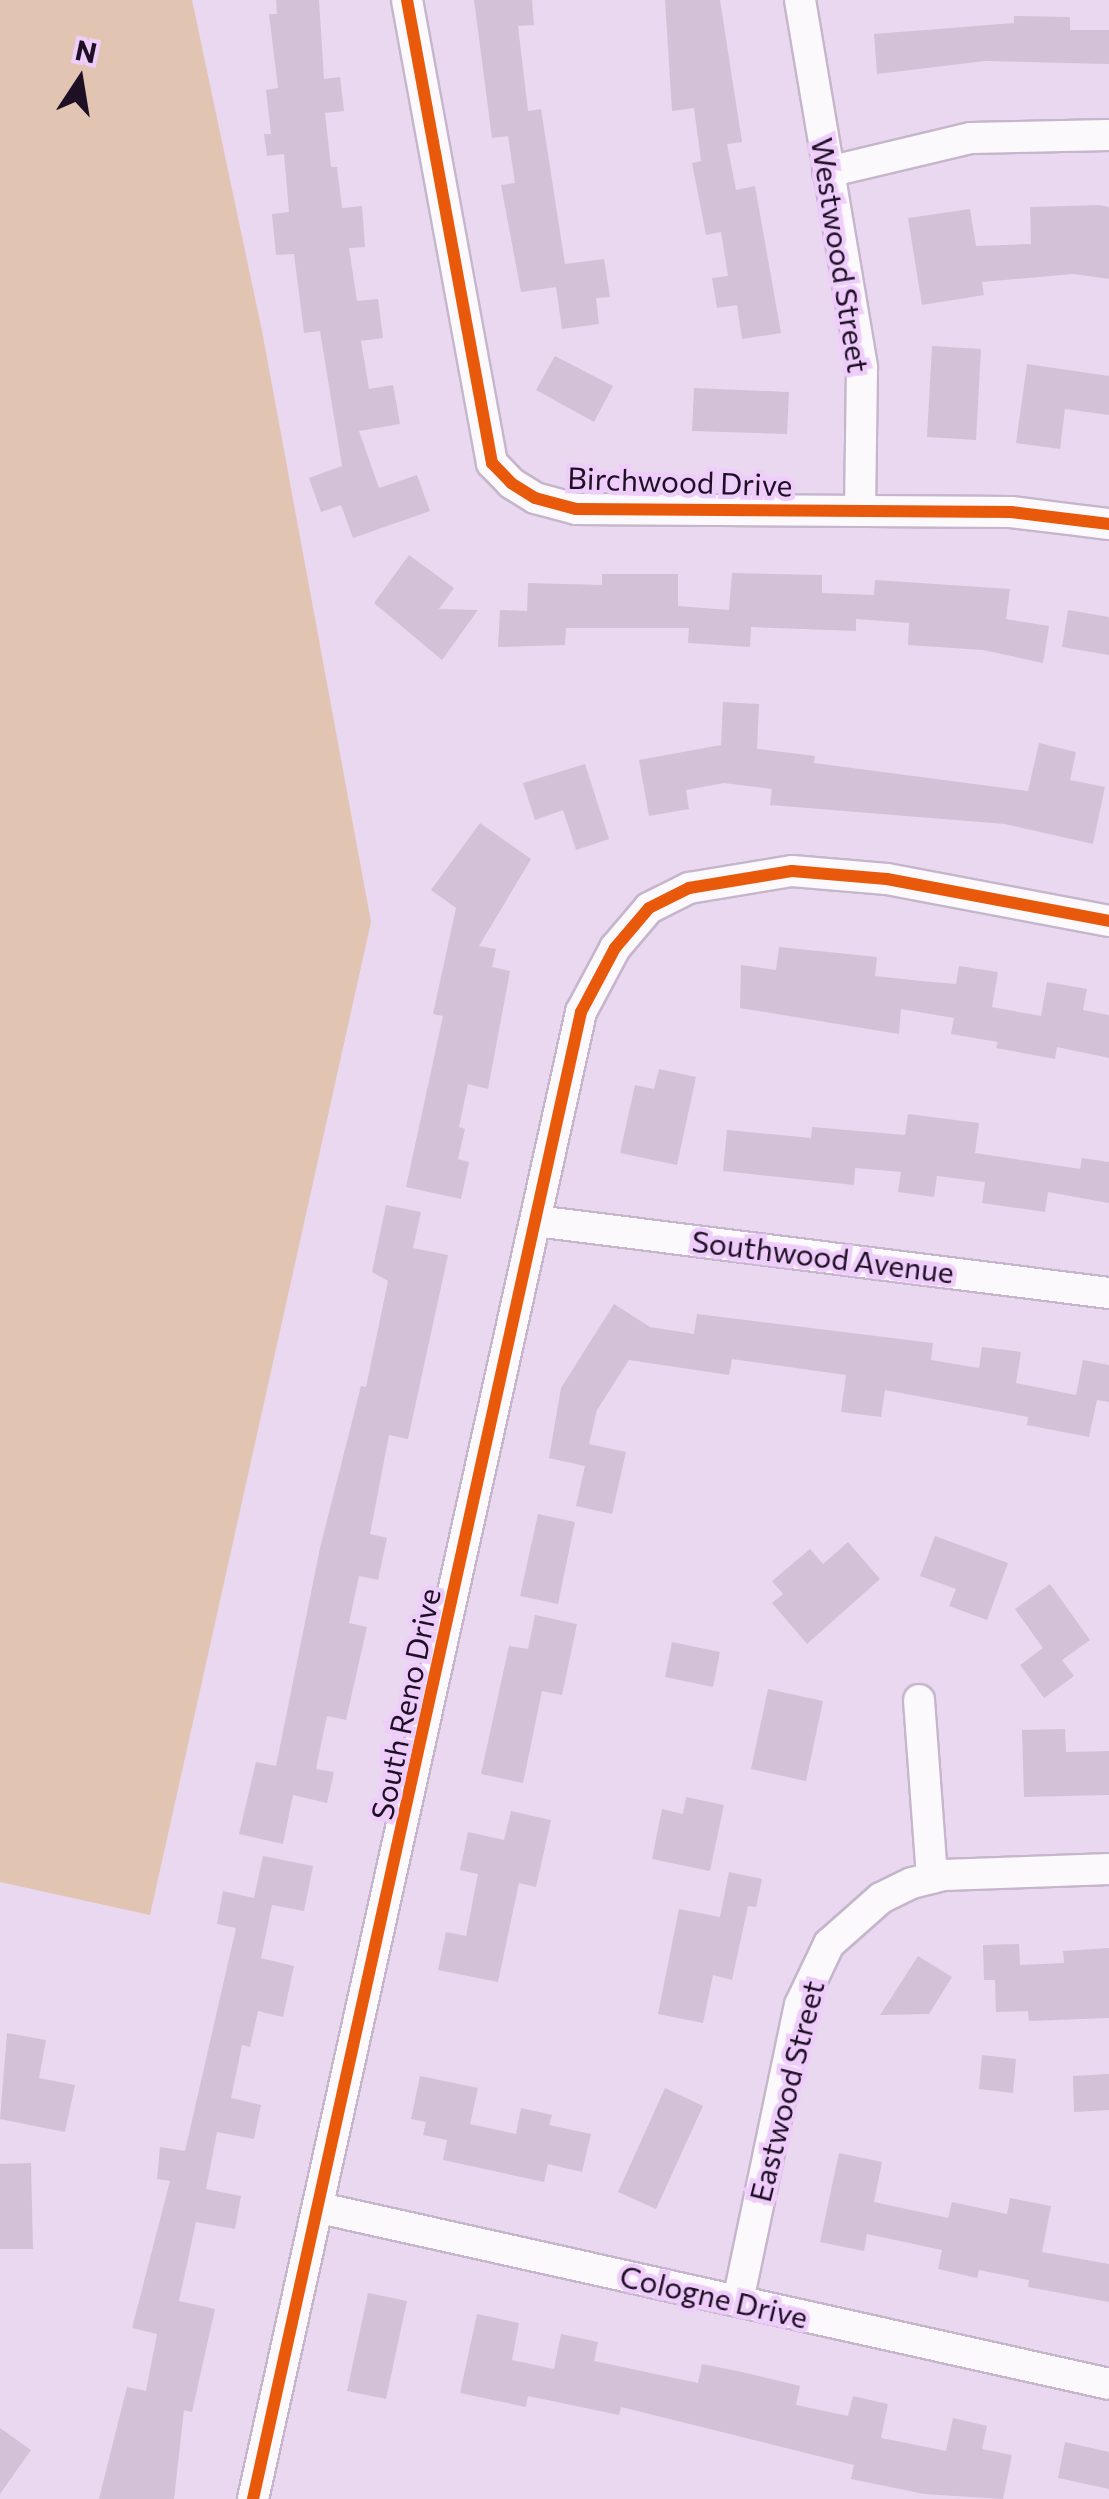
<!DOCTYPE html>
<style>
body{margin:0}
#map{position:relative;width:1109px;height:2499px;overflow:hidden;background:#ead8f0;font-family:Commissioner,sans-serif}
div>[style]{position:absolute}
[style*='--x']{left:calc(var(--x)*1px);top:calc(var(--y)*1px);width:calc(var(--w)*1px);rotate:calc(var(--a)*1deg)}
.green>*{inset:0;background:#e1c4b1}
.building>*{inset:0;background:#d2c1d7}
.roads{filter:drop-shadow(2px 0 #c5b6cb) drop-shadow(-2px 0 #c5b6cb) drop-shadow(0 2px #c5b6cb) drop-shadow(0 -2px #c5b6cb)}
.minor>*{height:30px;margin:-15px;padding:0 15px;transform-origin:15px;border-radius:15px;background:#fcf9fd}
.cycleway>*{height:12px;margin:-6px;padding:0 6px;transform-origin:6px;border-radius:6px;background:#e8590c}
span{translate:-50% -50%;white-space:nowrap;text-align:center;line-height:1.15;-webkit-text-stroke:9px #efcdfb;paint-order:stroke}
.street-label{font-size:30px;color:#1e0f24}
.north{position:absolute;left:30px;top:30px;width:100px;height:100px;-webkit-text-stroke:8px #efcdfb;paint-order:stroke;rotate:12deg;font-size:28px;font-weight:700;line-height:40px;text-align:center;color:#1e0f24}
.north::after{content:'';display:block;margin:auto;width:35px;height:45px;background:#1e0f24;clip-path:polygon(50% 0,100% 100%,50% 72%,0 100%)}
</style>
<div id="map">
<div class="green">
<div style="clip-path:polygon(0 0,192px 0,262px 331px,371px 922px,150px 1915px,0 1882px)"></div>
</div>
<div class="building">
<div style="clip-path:polygon(276px 0,319px 0,324px 79px,340px 77px,344px 111px,325px 113px,331px 167px,337px 167px,342px 208px,362px 206px,365px 247px,349px 248px,357px 301px,378px 299px,383px 338px,361px 341px,369px 389px,393px 385px,400px 424px,359px 431px,379px 488px,417px 475px,430px 511px,353px 538px,341px 505px,321px 512px,309px 478px,342px 466px,320px 331px,304px 333px,294px 254px,276px 255px,272px 214px,289px 212px,284px 154px,267px 156px,264px 134px,271px 134px,266px 90px,278px 88px,269px 14px,277px 14px)"></div>
<div style="clip-path:polygon(474px 0,532px 0,534px 25px,518px 26px,528px 111px,541px 109px,565px 264px,604px 259px,610px 297px,596px 298px,599px 324px,562px 329px,556px 287px,521px 292px,501px 185px,515px 183px,508px 136px,492px 138px)"></div>
<div style="clip-path:polygon(665px 0,720px 0,742px 142px,727px 144px,736px 190px,755px 186px,781px 333px,742px 339px,737px 305px,717px 308px,712px 278px,728px 276px,721px 232px,706px 235px,692px 163px,701px 161px,694px 108px,672px 111px)"></div>
<div style="clip-path:polygon(1014px 16px,1070px 17px,1070px 30px,1109px 30px,1109px 64px,985px 61px,877px 74px,874px 34px,1014px 23px)"></div>
<div style="clip-path:polygon(1099px 205px,1109px 207px,1109px 279px,1074px 274px,982px 282px,984px 295px,922px 305px,908px 218px,970px 209px,976px 246px,1031px 244px,1030px 207px)"></div>
<div style="clip-path:polygon(932px 346px,981px 349px,976px 440px,927px 437px)"></div>
<div style="clip-path:polygon(555px 356px,613px 386px,594px 422px,536px 390px)"></div>
<div style="clip-path:polygon(1027px 364px,1109px 376px,1109px 415px,1065px 409px,1060px 449px,1016px 443px)"></div>
<div style="clip-path:polygon(694px 388px,789px 392px,787px 434px,692px 431px)"></div>
<div style="clip-path:polygon(409px 555px,454px 588px,439px 609px,478px 610px,442px 660px,374px 603px)"></div>
<div style="clip-path:polygon(732px 573px,822px 575px,822px 593px,874px 595px,875px 580px,1010px 589px,1006px 619px,1049px 626px,1043px 663px,983px 650px,908px 645px,909px 623px,856px 619px,856px 631px,751px 627px,750px 647px,688px 643px,689px 628px,566px 628px,565px 645px,498px 647px,500px 610px,527px 611px,528px 583px,602px 585px,602px 574px,678px 574px,678px 606px,729px 610px)"></div>
<div style="clip-path:polygon(1068px 610px,1109px 617px,1109px 655px,1062px 647px)"></div>
<div style="clip-path:polygon(723px 702px,759px 704px,757px 749px,815px 756px,814px 763px,1028px 791px,1039px 743px,1076px 752px,1070px 780px,1105px 787px,1093px 844px,1005px 824px,770px 805px,772px 789px,724px 783px,686px 790px,689px 809px,649px 816px,639px 760px,721px 745px)"></div>
<div style="clip-path:polygon(585px 764px,609px 839px,576px 850px,563px 810px,535px 820px,523px 783px)"></div>
<div style="clip-path:polygon(480px 823px,531px 859px,479px 946px,496px 949px,492px 967px,510px 971px,488px 1089px,468px 1084px,459px 1127px,465px 1129px,458px 1159px,469px 1162px,461px 1199px,406px 1187px,443px 1016px,433px 1014px,456px 908px,431px 890px)"></div>
<div style="clip-path:polygon(779px 947px,877px 957px,875px 976px,921px 981px,956px 984px,959px 966px,998px 972px,992px 1007px,1041px 1016px,1047px 982px,1087px 989px,1083px 1010px,1109px 1015px,1109px 1058px,1057px 1047px,1055px 1059px,996px 1048px,998px 1042px,951px 1034px,954px 1018px,901px 1009px,899px 1034px,740px 1008px,741px 965px,776px 970px)"></div>
<div style="clip-path:polygon(659px 1069px,696px 1077px,677px 1165px,620px 1153px,635px 1085px,654px 1089px)"></div>
<div style="clip-path:polygon(908px 1114px,979px 1123px,975px 1153px,1080px 1169px,1082px 1158px,1109px 1162px,1109px 1203px,1048px 1192px,1045px 1212px,982px 1203px,985px 1182px,937px 1176px,934px 1197px,898px 1192px,901px 1172px,855px 1168px,854px 1185px,723px 1171px,727px 1130px,811px 1138px,812px 1127px,905px 1135px)"></div>
<div style="clip-path:polygon(386px 1205px,421px 1212px,413px 1248px,448px 1255px,408px 1439px,389px 1435px,370px 1534px,387px 1538px,378px 1580px,359px 1576px,349px 1623px,367px 1627px,346px 1720px,327px 1716px,316px 1769px,334px 1772px,327px 1803px,293px 1795px,283px 1844px,239px 1834px,256px 1762px,276px 1766px,320px 1548px,361px 1386px,366px 1387px,388px 1281px,372px 1272px)"></div>
<div style="clip-path:polygon(614px 1304px,650px 1327px,694px 1334px,697px 1314px,933px 1343px,931px 1360px,979px 1368px,982px 1347px,1021px 1352px,1016px 1383px,1076px 1395px,1083px 1360px,1109px 1365px,1109px 1402px,1097px 1400px,1089px 1437px,1027px 1425px,1028px 1417px,885px 1390px,881px 1417px,841px 1412px,846px 1375px,732px 1359px,729px 1375px,629px 1360px,597px 1410px,589px 1444px,626px 1452px,612px 1514px,576px 1506px,585px 1466px,549px 1458px,561px 1388px)"></div>
<div style="clip-path:polygon(538px 1514px,575px 1522px,558px 1604px,520px 1596px)"></div>
<div style="clip-path:polygon(935px 1536px,1008px 1563px,987px 1620px,949px 1606px,956px 1589px,920px 1576px)"></div>
<div style="clip-path:polygon(848px 1542px,880px 1579px,807px 1644px,772px 1603px,783px 1594px,772px 1581px,810px 1549px,823px 1564px)"></div>
<div style="clip-path:polygon(1050px 1584px,1090px 1640px,1062px 1660px,1074px 1676px,1044px 1698px,1020px 1665px,1043px 1648px,1015px 1609px)"></div>
<div style="clip-path:polygon(535px 1615px,577px 1624px,562px 1695px,542px 1691px,523px 1783px,481px 1774px,509px 1646px,528px 1649px)"></div>
<div style="clip-path:polygon(672px 1642px,720px 1652px,713px 1687px,665px 1677px)"></div>
<div style="clip-path:polygon(768px 1689px,823px 1701px,806px 1781px,751px 1769px)"></div>
<div style="clip-path:polygon(1065px 1729px,1066px 1752px,1109px 1751px,1109px 1795px,1024px 1797px,1022px 1730px)"></div>
<div style="clip-path:polygon(686px 1797px,724px 1805px,710px 1871px,652px 1859px,662px 1809px,683px 1814px)"></div>
<div style="clip-path:polygon(511px 1811px,551px 1820px,536px 1887px,519px 1883px,498px 1982px,438px 1970px,446px 1932px,466px 1936px,478px 1874px,460px 1870px,468px 1832px,504px 1840px)"></div>
<div style="clip-path:polygon(263px 1856px,313px 1866px,304px 1911px,272px 1905px,261px 1958px,294px 1966px,283px 2017px,258px 2011px,250px 2047px,242px 2045px,231px 2098px,261px 2105px,254px 2139px,217px 2132px,206px 2189px,241px 2196px,235px 2229px,196px 2222px,179px 2301px,215px 2309px,192px 2412px,184px 2410px,174px 2499px,99px 2499px,127px 2387px,146px 2391px,157px 2334px,132px 2328px,170px 2181px,157px 2179px,160px 2147px,185px 2151px,236px 1928px,217px 1924px,223px 1891px,254px 1898px)"></div>
<div style="clip-path:polygon(729px 1872px,762px 1879px,756px 1907px,748px 1906px,732px 1980px,713px 1975px,703px 2023px,658px 2014px,679px 1909px,720px 1917px)"></div>
<div style="clip-path:polygon(1019px 1944px,1020px 1965px,1064px 1963px,1063px 1951px,1109px 1948px,1109px 2018px,1029px 2021px,1028px 2011px,996px 2012px,995px 1980px,984px 1980px,983px 1945px)"></div>
<div style="clip-path:polygon(918px 1956px,952px 1977px,929px 2014px,880px 2015px)"></div>
<div style="clip-path:polygon(7px 2033px,46px 2040px,39px 2078px,75px 2085px,65px 2132px,0 2119px)"></div>
<div style="clip-path:polygon(982px 2055px,1016px 2059px,1013px 2093px,979px 2089px)"></div>
<div style="clip-path:polygon(1109px 2074px,1109px 2110px,1074px 2112px,1073px 2076px)"></div>
<div style="clip-path:polygon(420px 2076px,478px 2088px,470px 2124px,516px 2134px,521px 2108px,552px 2115px,549px 2125px,591px 2134px,582px 2172px,548px 2164px,544px 2182px,443px 2160px,447px 2140px,423px 2135px,426px 2122px,411px 2119px)"></div>
<div style="clip-path:polygon(665px 2088px,703px 2106px,656px 2209px,618px 2192px)"></div>
<div style="clip-path:polygon(839px 2153px,882px 2162px,874px 2202px,948px 2218px,952px 2202px,1007px 2214px,1010px 2198px,1051px 2206px,1042px 2252px,1109px 2264px,1109px 2302px,1028px 2287px,1029px 2280px,979px 2270px,977px 2278px,938px 2269px,942px 2250px,867px 2234px,864px 2251px,820px 2242px)"></div>
<div style="clip-path:polygon(31px 2163px,33px 2249px,0 2249px,0 2164px)"></div>
<div style="clip-path:polygon(368px 2293px,407px 2301px,386px 2399px,347px 2391px)"></div>
<div style="clip-path:polygon(477px 2314px,519px 2323px,512px 2360px,554px 2369px,561px 2334px,598px 2342px,594px 2361px,698px 2383px,702px 2364px,742px 2372px,800px 2386px,796px 2405px,848px 2416px,853px 2396px,888px 2404px,881px 2438px,946px 2451px,953px 2418px,987px 2426px,982px 2449px,1012px 2455px,1003px 2499px,924px 2494px,851px 2479px,854px 2465px,621px 2407px,619px 2415px,528px 2396px,526px 2407px,460px 2393px)"></div>
<div style="clip-path:polygon(0 2428px,31px 2450px,0 2494px)"></div>
<div style="clip-path:polygon(1065px 2442px,1109px 2452px,1109px 2489px,1058px 2478px)"></div>
</div>
<div class="roads">
<div class="minor">
<div style="--x:407;--y:0;--w:471;--a:79.6"></div>
<div style="--x:492;--y:463;--w:28;--a:46"></div>
<div style="--x:511;--y:483;--w:28;--a:32"></div>
<div style="--x:535;--y:498;--w:42;--a:15"></div>
<div style="--x:576;--y:509;--w:435;--a:0.4"></div>
<div style="--x:1011;--y:512;--w:99;--a:7"></div>
<div style="--x:800;--y:0;--w:373;--a:80.4"></div>
<div style="--x:862;--y:368;--w:143;--a:90.8"></div>
<div style="--x:828;--y:172;--w:147;--a:-13.4"></div>
<div style="--x:971;--y:138;--w:138;--a:-1.2"></div>
<div style="--x:536;--y:1221;--w:578;--a:7.16"></div>
<div style="--x:919;--y:1700;--w:178;--a:85.8"></div>
<div style="--x:320;--y:2208;--w:808;--a:12.57"></div>
<div style="--x:738;--y:2301;--w:302;--a:-78.2"></div>
<div style="--x:800;--y:2005;--w:68;--a:-64.6"></div>
<div style="--x:829;--y:1944;--w:69;--a:-41.5"></div>
<div style="--x:881;--y:1898;--w:34;--a:-26"></div>
<div style="--x:912;--y:1883;--w:34;--a:-14"></div>
<div style="--x:945;--y:1875;--w:164;--a:-2.1"></div>
<div style="--x:253;--y:2499;--w:1523;--a:-77.56"></div>
<div style="--x:581;--y:1012;--w:72;--a:-62"></div>
<div style="--x:615;--y:948;--w:52;--a:-49.6"></div>
<div style="--x:649;--y:908;--w:45;--a:-26.6"></div>
<div style="--x:689;--y:888;--w:104;--a:-9.4"></div>
<div style="--x:792;--y:871;--w:95;--a:4.8"></div>
<div style="--x:887;--y:879;--w:226;--a:10.7"></div>
</div>
</div>
<div class="cycleway">
<div style="--x:407;--y:0;--w:471;--a:79.6"></div>
<div style="--x:492;--y:463;--w:28;--a:46"></div>
<div style="--x:511;--y:483;--w:28;--a:32"></div>
<div style="--x:535;--y:498;--w:42;--a:15"></div>
<div style="--x:576;--y:509;--w:435;--a:0.4"></div>
<div style="--x:1011;--y:512;--w:99;--a:7"></div>
<div style="--x:253;--y:2499;--w:1523;--a:-77.56"></div>
<div style="--x:581;--y:1012;--w:72;--a:-62"></div>
<div style="--x:615;--y:948;--w:52;--a:-49.6"></div>
<div style="--x:649;--y:908;--w:45;--a:-26.6"></div>
<div style="--x:689;--y:888;--w:104;--a:-9.4"></div>
<div style="--x:792;--y:871;--w:95;--a:4.8"></div>
<div style="--x:887;--y:879;--w:226;--a:10.7"></div>
</div>
<div class="street-label">
<span style="left:841px;top:255px;rotate:81deg">Westwood Street</span>
<span style="left:680px;top:481px;rotate:2deg">Birchwood Drive</span>
<span style="left:823px;top:1256px;rotate:7deg">Southwood Avenue</span>
<span style="left:405px;top:1704px;rotate:-78deg">South Reno Drive</span>
<span style="left:786px;top:2091px;rotate:-76deg">Eastwood Street</span>
<span style="left:714px;top:2296px;rotate:13deg">Cologne Drive</span>
</div>
<div class="north">N</div>
</div>
